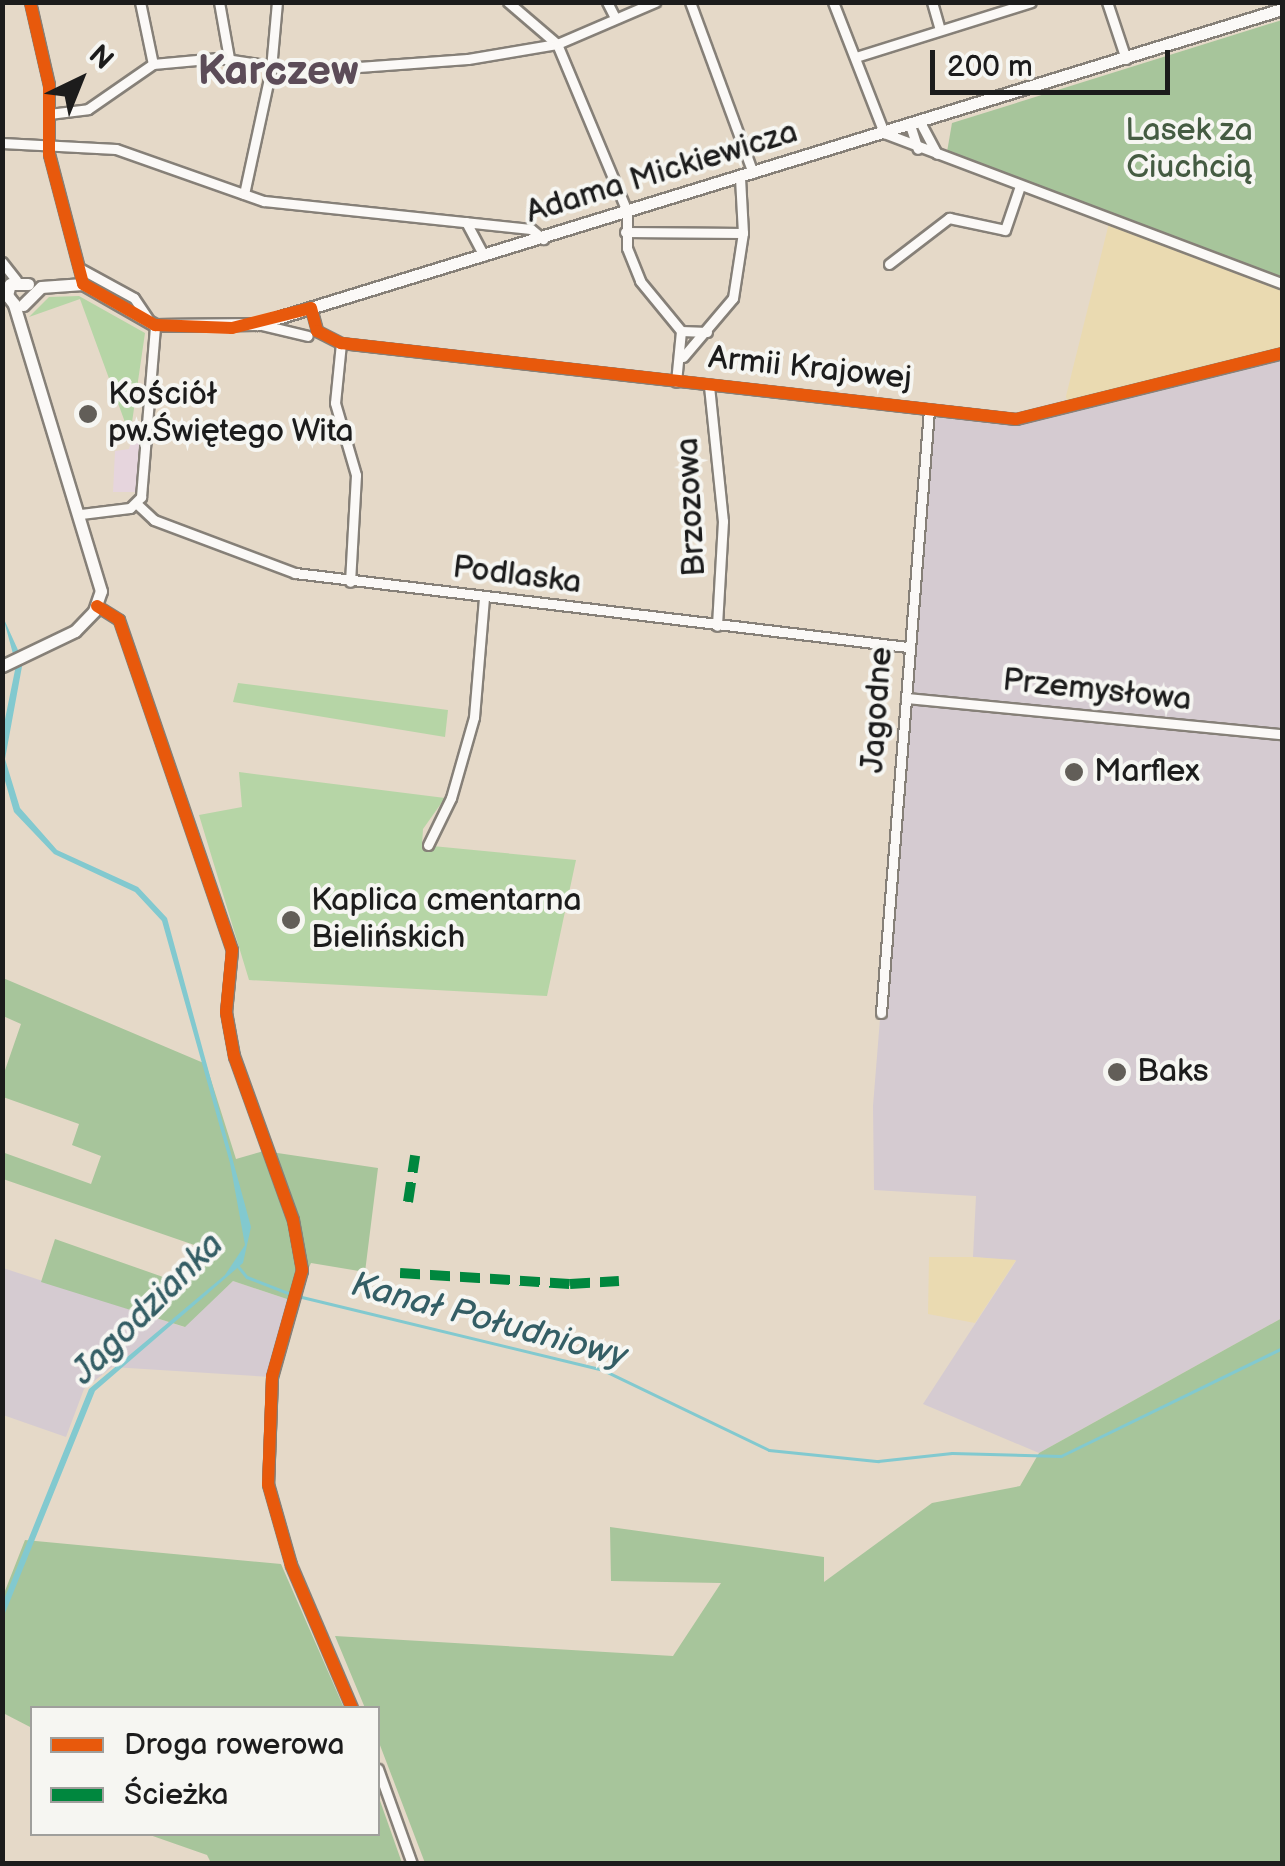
<!DOCTYPE html>
<meta charset="utf-8">
<style>
body{margin:0}
#map{position:relative;width:1285px;height:1866px;overflow:hidden;background:#e5d9c8;font-family:"Balsamiq Sans",sans-serif}
div>[style]{position:absolute}
[style*='--x']{left:calc(var(--x)*1px);top:calc(var(--y)*1px);width:calc(var(--w)*1px);rotate:calc(var(--a)*1deg)}
.built>*{inset:0;background:#e6d5dd}
.industrial>*{inset:0;background:#d5cbd1}
.green>*{inset:0;background:#b6d5a6}
.forest>*{inset:0;background:#a7c59b}
.sand>*{inset:0;background:#eadab1}
.water>*{inset:0;background:#82c9cf}
.stream>*{height:2.5px;margin:-1.25px;padding:0 1.25px;transform-origin:1.25px;border-radius:1.25px;background:#82c9cf}
.roads{filter:drop-shadow(2px 0 #868078) drop-shadow(-2px 0 #868078) drop-shadow(0 2px #868078) drop-shadow(0 -2px #868078)}
.minor>*{height:9px;margin:-4.5px;padding:0 4.5px;transform-origin:4.5px;border-radius:4.5px;background:#fbf9f7}
.major>*{height:11px;margin:-5.5px;padding:0 5.5px;transform-origin:5.5px;border-radius:5.5px;background:#fbf9f7}
.quiet>*{height:10px;margin-top:-5px;transform-origin:0;background:repeating-linear-gradient(90deg,#00873e 0 20px,transparent 0 30px)}
.cycleway>*{height:12px;margin:-6px;padding:0 6px;transform-origin:6px;border-radius:6px;background:#e8590c}
.dots>*{width:28px;height:28px;translate:-50% -50%;box-sizing:border-box;border:5px solid #f6f6f2;border-radius:50%}
span{translate:-50% -50%;white-space:nowrap;text-align:center;line-height:1.15;-webkit-text-stroke:8px #f6f6f2;paint-order:stroke}
.park-label{font-size:32px;color:#455c42}
.street-label{font-size:32px;color:#1c1c1c}
.poi-label{font-size:32px;color:#1c1c1c}
.left{translate:0 -50%;text-align:left}
.water-label{font-size:35px;color:#345e65;font-style:italic}
.district-label{font-size:42px;color:#5c4c58;font-weight:700}
.frame{position:absolute;inset:0;border:5px solid #1c1c1c;pointer-events:none}
.legend{position:absolute;left:30px;top:1706px;width:350px;height:130px;box-sizing:border-box;background:#f6f6f2;border:2px solid #9f9f9c;margin:0;padding:12px 18px;list-style:none;font-size:30px;color:#1c1c1c}
.legend li{display:flex;align-items:center;gap:20px;height:50px}
.legend b{width:50px;border:2px solid #9f9f9c}
.north{position:absolute;left:30px;top:30px;width:100px;height:100px;-webkit-text-stroke:8px #f6f6f2;paint-order:stroke;rotate:43deg;font-size:28px;font-weight:700;line-height:40px;text-align:center;color:#1c1c1c}
.north::after{content:'';display:block;margin:auto;width:35px;height:45px;background:#1c1c1c;clip-path:polygon(50% 0,100% 100%,50% 72%,0 100%)}
.scale{position:absolute;left:930px;top:50px;width:240px;height:45px;box-sizing:border-box;border:5px solid #1c1c1c;border-top:0;padding-left:12px;font-size:30px;line-height:35px;white-space:nowrap;color:#1c1c1c;-webkit-text-stroke:8px #f6f6f2;paint-order:stroke}
</style>
<div id="map">
<div class="built">
<div style="clip-path:polygon(133px 434px,148px 438px,142px 492px,113px 492px,115px 451px,129px 449px)"></div>
</div>
<div class="industrial">
<div style="clip-path:polygon(1282px 353px,1282px 1318px,1039px 1453px,923px 1404px,1016px 1261px,973px 1257px,976px 1196px,874px 1190px,873px 1106px,929px 410px,1016px 419px)"></div>
<div style="clip-path:polygon(3px 1268px,184px 1327px,233px 1281px,293px 1301px,272px 1377px,112px 1367px,84px 1389px,66px 1437px,3px 1415px)"></div>
</div>
<div class="green">
<div style="clip-path:polygon(79px 296px,145px 333px,130px 436px,80px 299px,29px 317px,49px 297px)"></div>
<div style="clip-path:polygon(238px 683px,448px 710px,445px 737px,233px 702px)"></div>
<div style="clip-path:polygon(239px 772px,445px 798px,423px 829px,422px 845px,576px 860px,547px 996px,249px 980px,199px 815px,242px 807px)"></div>
</div>
<div class="forest">
<div style="clip-path:polygon(1282px 20px,1282px 283px,947px 152px,952px 123px)"></div>
<div style="clip-path:polygon(3px 978px,206px 1064px,236px 1159px,264px 1151px,378px 1168px,365px 1272px,311px 1263px,293px 1301px,233px 1281px,185px 1327px,41px 1282px,55px 1239px,183px 1284px,200px 1247px,3px 1179px,2px 1152px,91px 1184px,101px 1156px,72px 1145px,79px 1124px,3px 1097px,3px 1076px,21px 1024px,3px 1016px)"></div>
<div style="clip-path:polygon(1282px 1318px,1282px 1863px,425px 1863px,378px 1740px,378px 1708px,365px 1708px,335px 1636px,673px 1656px,721px 1583px,611px 1581px,610px 1527px,824px 1557px,824px 1582px,932px 1503px,1020px 1486px,1039px 1453px)"></div>
<div style="clip-path:polygon(25px 1540px,281px 1564px,344px 1708px,32px 1708px,32px 1728px,3px 1713px,3px 1596px)"></div>
<div style="clip-path:polygon(378px 1795px,402px 1863px,211px 1863px,207px 1855px,147px 1834px,378px 1834px)"></div>
</div>
<div class="sand">
<div style="clip-path:polygon(1110px 219px,1282px 283px,1282px 353px,1069px 410px,1066px 396px)"></div>
<div style="clip-path:polygon(929px 1257px,973px 1257px,1016px 1260px,975px 1323px,928px 1314px)"></div>
</div>
<div class="water">
<div style="clip-path:polygon(3px 617px,23px 661px,5px 759px,20px 808px,57px 850px,138px 887px,167px 918px,251px 1227px,243px 1263px,95px 1391px,3px 1618px,3px 1602px,89px 1389px,225px 1275px,245px 1245px,230px 1163px,162px 921px,135px 892px,54px 854px,14px 812px,3px 774px,2px 734px,16px 665px)"></div>
</div>
<div class="stream">
<div style="--x:238;--y:1266;--w:14;--a:51"></div>
<div style="--x:247;--y:1277;--w:44;--a:21.3"></div>
<div style="--x:302;--y:1297;--w:310;--a:13.6"></div>
<div style="--x:603;--y:1370;--w:184;--a:25.7"></div>
<div style="--x:769;--y:1450;--w:110;--a:5.8"></div>
<div style="--x:878;--y:1461;--w:74;--a:-6.2"></div>
<div style="--x:952;--y:1453;--w:109;--a:1.6"></div>
<div style="--x:1061;--y:1456;--w:246;--a:-26"></div>
</div>
<div class="roads">
<div class="minor">
<div style="--x:30;--y:2;--w:85;--a:77.1"></div>
<div style="--x:49;--y:85;--w:69;--a:90"></div>
<div style="--x:49;--y:154;--w:134;--a:75.3"></div>
<div style="--x:140;--y:2;--w:63;--a:78.2"></div>
<div style="--x:219;--y:2;--w:57;--a:79.9"></div>
<div style="--x:508;--y:2;--w:65;--a:40.6"></div>
<div style="--x:557;--y:44;--w:181;--a:67.3"></div>
<div style="--x:627;--y:211;--w:37;--a:90"></div>
<div style="--x:627;--y:248;--w:35;--a:68"></div>
<div style="--x:640;--y:281;--w:65;--a:50.6"></div>
<div style="--x:681;--y:331;--w:51;--a:95.6"></div>
<div style="--x:607;--y:2;--w:18;--a:63"></div>
<div style="--x:690;--y:2;--w:182;--a:69.8"></div>
<div style="--x:833;--y:2;--w:141;--a:68.7"></div>
<div style="--x:884;--y:133;--w:425;--a:20.7"></div>
<div style="--x:932;--y:2;--w:29;--a:74"></div>
<div style="--x:1107;--y:2;--w:60;--a:71.6"></div>
<div style="--x:859;--y:56;--w:180;--a:-17.4"></div>
<div style="--x:49;--y:114;--w:39;--a:-7"></div>
<div style="--x:88;--y:109;--w:79;--a:-34.7"></div>
<div style="--x:153;--y:64;--w:66;--a:-5.2"></div>
<div style="--x:219;--y:58;--w:86;--a:8.7"></div>
<div style="--x:304;--y:71;--w:164;--a:-4.2"></div>
<div style="--x:468;--y:59;--w:90;--a:-9.6"></div>
<div style="--x:557;--y:44;--w:107;--a:-23.2"></div>
<div style="--x:920;--y:122;--w:36;--a:62"></div>
<div style="--x:910;--y:125;--w:25;--a:72"></div>
<div style="--x:2;--y:143;--w:114;--a:3"></div>
<div style="--x:116;--y:149;--w:157;--a:19.4"></div>
<div style="--x:264;--y:201;--w:268;--a:6"></div>
<div style="--x:531;--y:229;--w:16;--a:40"></div>
<div style="--x:244;--y:194;--w:128;--a:-77.8"></div>
<div style="--x:271;--y:69;--w:67;--a:-84.9"></div>
<div style="--x:466;--y:222;--w:38;--a:62"></div>
<div style="--x:625;--y:232;--w:118;--a:0.5"></div>
<div style="--x:2;--y:262;--w:23;--a:52"></div>
<div style="--x:889;--y:264;--w:76;--a:-37.5"></div>
<div style="--x:949;--y:218;--w:57;--a:12.1"></div>
<div style="--x:1005;--y:230;--w:46;--a:-71.2"></div>
<div style="--x:81;--y:269;--w:60;--a:28.7"></div>
<div style="--x:134;--y:298;--w:25;--a:56"></div>
<div style="--x:311;--y:308;--w:24;--a:75"></div>
<div style="--x:317;--y:331;--w:27;--a:27"></div>
<div style="--x:341;--y:343;--w:679;--a:6.42"></div>
<div style="--x:1016;--y:419;--w:274;--a:-13.9"></div>
<div style="--x:258;--y:324;--w:51;--a:13.5"></div>
<div style="--x:681;--y:331;--w:26;--a:2"></div>
<div style="--x:341;--y:343;--w:60;--a:95.7"></div>
<div style="--x:335;--y:403;--w:75;--a:73.7"></div>
<div style="--x:356;--y:475;--w:107;--a:93.2"></div>
<div style="--x:683;--y:357;--w:77;--a:-49.7"></div>
<div style="--x:733;--y:298;--w:66;--a:-81.3"></div>
<div style="--x:743;--y:233;--w:56;--a:-93.1"></div>
<div style="--x:709;--y:386;--w:136;--a:84.1"></div>
<div style="--x:723;--y:521;--w:105;--a:93.3"></div>
<div style="--x:137;--y:504;--w:23;--a:43"></div>
<div style="--x:154;--y:520;--w:151;--a:20.6"></div>
<div style="--x:295;--y:573;--w:616;--a:6.89"></div>
<div style="--x:81;--y:514;--w:49;--a:-7"></div>
<div style="--x:130;--y:508;--w:16;--a:-45"></div>
<div style="--x:141;--y:497;--w:173;--a:-85.3"></div>
<div style="--x:97;--y:606;--w:26;--a:32"></div>
<div style="--x:119;--y:620;--w:349;--a:71.1"></div>
<div style="--x:232;--y:950;--w:62;--a:95.5"></div>
<div style="--x:226;--y:1012;--w:45;--a:79.7"></div>
<div style="--x:234;--y:1056;--w:174;--a:70.2"></div>
<div style="--x:293;--y:1220;--w:51;--a:79.8"></div>
<div style="--x:302;--y:1270;--w:111;--a:105.7"></div>
<div style="--x:272;--y:1377;--w:107;--a:92.1"></div>
<div style="--x:268;--y:1484;--w:84;--a:74.1"></div>
<div style="--x:291;--y:1565;--w:155;--a:66.9"></div>
<div style="--x:906;--y:698;--w:378;--a:5.5"></div>
<div style="--x:428;--y:845;--w:52;--a:-63.9"></div>
<div style="--x:451;--y:798;--w:84;--a:-74.1"></div>
<div style="--x:474;--y:717;--w:119;--a:-85.2"></div>
<div style="--x:881;--y:1013;--w:605;--a:-85.45"></div>
<div style="--x:378;--y:1769;--w:101;--a:70.3"></div>
</div>
<div class="major">
<div style="--x:14;--y:304;--w:11;--a:-128"></div>
<div style="--x:7;--y:295;--w:11;--a:-75"></div>
<div style="--x:10;--y:284;--w:18;--a:0"></div>
<div style="--x:23;--y:305;--w:25;--a:-45"></div>
<div style="--x:41;--y:287;--w:42;--a:-4.1"></div>
<div style="--x:83;--y:284;--w:83;--a:29.7"></div>
<div style="--x:155;--y:325;--w:103;--a:-0.6"></div>
<div style="--x:258;--y:324;--w:1071;--a:-17.1"></div>
<div style="--x:2;--y:666;--w:81;--a:-25.6"></div>
<div style="--x:75;--y:631;--w:28;--a:-46"></div>
<div style="--x:94;--y:611;--w:21;--a:-71"></div>
<div style="--x:101;--y:591;--w:300;--a:-106.9"></div>
</div>
</div>
<div class="quiet">
<div style="--x:408;--y:1202;--w:47;--a:-81.3"></div>
<div style="--x:400;--y:1273;--w:170;--a:3.7"></div>
<div style="--x:570;--y:1284;--w:49;--a:-3.5"></div>
</div>
<div class="cycleway">
<div style="--x:30;--y:2;--w:85;--a:77.1"></div>
<div style="--x:49;--y:85;--w:69;--a:90"></div>
<div style="--x:49;--y:154;--w:134;--a:75.3"></div>
<div style="--x:83;--y:284;--w:83;--a:29.7"></div>
<div style="--x:155;--y:325;--w:77;--a:2.2"></div>
<div style="--x:232;--y:328;--w:81;--a:-14.2"></div>
<div style="--x:311;--y:308;--w:24;--a:75"></div>
<div style="--x:317;--y:331;--w:27;--a:27"></div>
<div style="--x:341;--y:343;--w:679;--a:6.42"></div>
<div style="--x:1016;--y:419;--w:274;--a:-13.9"></div>
<div style="--x:97;--y:606;--w:26;--a:32"></div>
<div style="--x:119;--y:620;--w:349;--a:71.1"></div>
<div style="--x:232;--y:950;--w:62;--a:95.5"></div>
<div style="--x:226;--y:1012;--w:45;--a:79.7"></div>
<div style="--x:234;--y:1056;--w:174;--a:70.2"></div>
<div style="--x:293;--y:1220;--w:51;--a:79.8"></div>
<div style="--x:302;--y:1270;--w:111;--a:105.7"></div>
<div style="--x:272;--y:1377;--w:107;--a:92.1"></div>
<div style="--x:268;--y:1484;--w:84;--a:74.1"></div>
<div style="--x:291;--y:1565;--w:155;--a:66.9"></div>
</div>
<div class="dots">
<div style="left:88px;top:414px;background:#625e58"></div>
<div style="left:1074px;top:772px;background:#625e58"></div>
<div style="left:291px;top:920px;background:#625e58"></div>
<div style="left:1117px;top:1072px;background:#625e58"></div>
</div>
<div class="park-label">
<span style="left:1189px;top:150px">Lasek za<br>Ciuchcią</span>
</div>
<div class="street-label">
<span style="left:662px;top:173px;rotate:-17deg">Adama Mickiewicza</span>
<span style="left:810px;top:369px;rotate:6deg">Armii Krajowej</span>
<span style="left:692px;top:507px;rotate:-93deg">Brzozowa</span>
<span style="left:517px;top:576px;rotate:7deg">Podlaska</span>
<span style="left:1097px;top:691px;rotate:6deg">Przemysłowa</span>
<span style="left:878px;top:710px;rotate:-86deg">Jagodne</span>
</div>
<div class="poi-label">
<span class="left" style="left:108px;top:414px">Kościół<br>pw.Świętego Wita</span>
<span class="left" style="left:1094px;top:772px">Marflex</span>
<span class="left" style="left:311px;top:920px">Kaplica cmentarna<br>Bielińskich</span>
<span class="left" style="left:1137px;top:1072px">Baks</span>
</div>
<div class="water-label">
<span style="left:148px;top:1309px;rotate:-45deg">Jagodzianka</span>
<span style="left:489px;top:1321px;rotate:15deg">Kanał Południowy</span>
</div>
<div class="district-label">
<span style="left:278px;top:72px">Karczew</span>
</div>
<div class="frame"></div>
<ul class="legend">
<li><b style="height:12px;background:#e8590c"></b>Droga rowerowa</li>
<li><b style="height:12px;background:#00873e"></b>Ścieżka</li>
</ul>
<div class="north">N</div>
<div class="scale">200 m</div>
</div>
